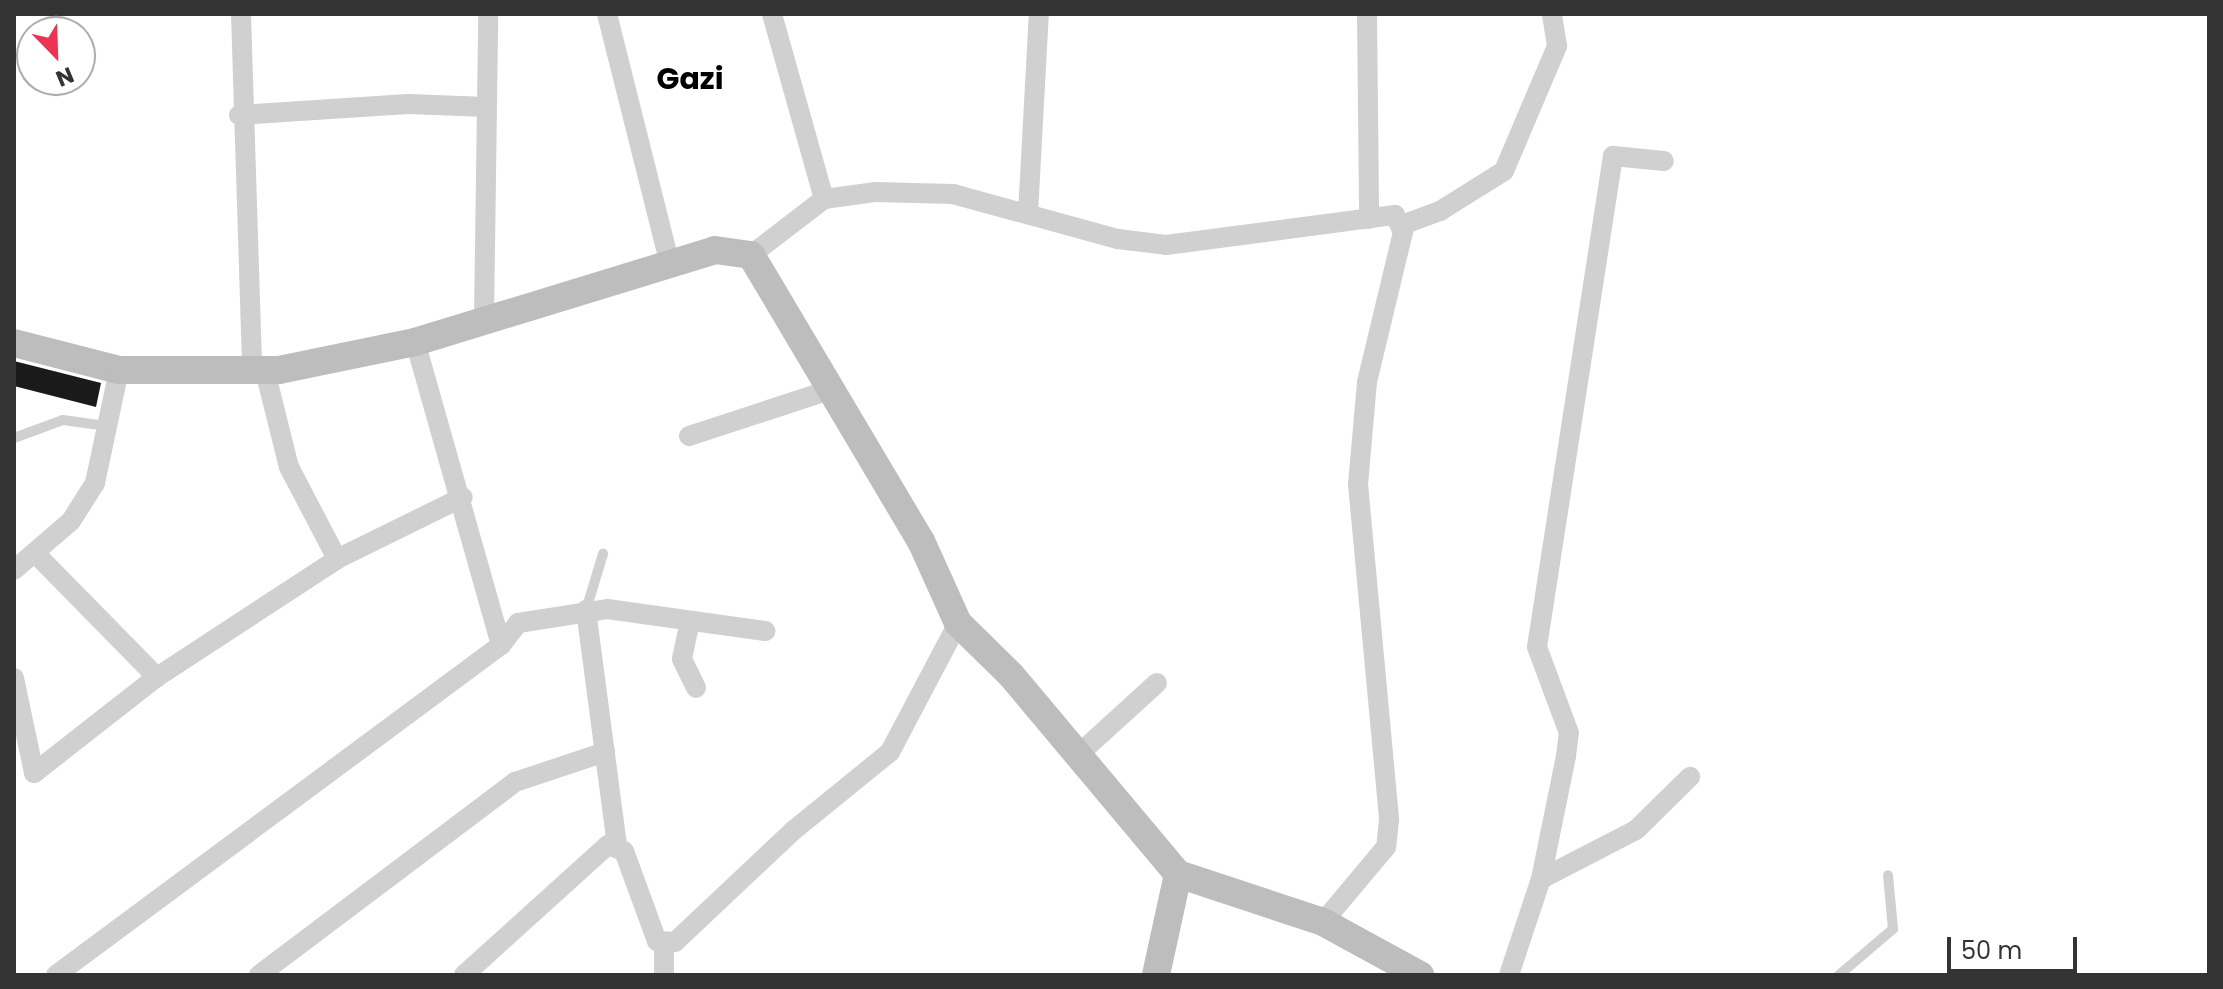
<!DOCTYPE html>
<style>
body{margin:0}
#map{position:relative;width:2223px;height:989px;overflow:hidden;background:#fff;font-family:Poppins,sans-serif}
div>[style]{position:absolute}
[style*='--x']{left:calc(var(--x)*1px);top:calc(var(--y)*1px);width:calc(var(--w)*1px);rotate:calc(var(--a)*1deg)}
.building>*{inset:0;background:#1a1a1a}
.lane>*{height:10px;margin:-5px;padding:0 5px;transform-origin:5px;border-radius:5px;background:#d0d0d0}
.street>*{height:20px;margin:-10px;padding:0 10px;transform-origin:10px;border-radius:10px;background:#d0d0d0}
.secondary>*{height:28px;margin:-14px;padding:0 14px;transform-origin:14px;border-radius:14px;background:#bdbdbd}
span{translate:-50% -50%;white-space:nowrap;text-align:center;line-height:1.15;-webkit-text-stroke:8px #fff;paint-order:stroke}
.district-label{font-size:30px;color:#000;font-weight:700}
.frame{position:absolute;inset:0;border:16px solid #333;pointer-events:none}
.north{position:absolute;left:16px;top:16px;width:80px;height:80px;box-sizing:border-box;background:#fff;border:2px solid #adadad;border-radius:50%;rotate:157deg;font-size:22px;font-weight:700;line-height:32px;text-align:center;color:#333}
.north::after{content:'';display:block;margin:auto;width:28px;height:36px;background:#ed3252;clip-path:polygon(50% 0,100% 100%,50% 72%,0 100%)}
.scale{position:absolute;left:1947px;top:937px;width:130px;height:36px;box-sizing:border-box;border:4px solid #333;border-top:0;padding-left:10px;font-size:24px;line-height:28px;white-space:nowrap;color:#333;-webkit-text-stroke:6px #fff;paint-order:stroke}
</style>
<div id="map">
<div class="building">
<div style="clip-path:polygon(14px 361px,101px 383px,96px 407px,14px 386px)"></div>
</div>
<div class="lane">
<div style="--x:14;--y:438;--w:52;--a:-20.2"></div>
<div style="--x:63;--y:420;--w:43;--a:7.9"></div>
<div style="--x:586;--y:610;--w:59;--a:-73.1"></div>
<div style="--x:1839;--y:975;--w:71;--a:-40.4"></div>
<div style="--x:1893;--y:929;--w:54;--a:-95.3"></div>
</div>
<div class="street">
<div style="--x:241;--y:14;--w:357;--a:88.2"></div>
<div style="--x:607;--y:14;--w:258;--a:75.9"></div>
<div style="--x:772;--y:14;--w:192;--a:74.3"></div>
<div style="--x:1367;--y:14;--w:205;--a:89.4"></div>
<div style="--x:239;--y:115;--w:169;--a:-3.7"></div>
<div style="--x:408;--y:104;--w:79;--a:2.2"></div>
<div style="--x:1028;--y:214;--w:200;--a:-86.9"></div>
<div style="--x:1402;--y:225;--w:40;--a:-20.2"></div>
<div style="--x:1440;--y:211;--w:75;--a:-32"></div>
<div style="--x:1504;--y:171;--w:136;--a:-67"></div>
<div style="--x:1557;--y:46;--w:32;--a:-99"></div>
<div style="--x:751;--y:255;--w:92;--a:-37.5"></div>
<div style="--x:824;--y:199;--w:51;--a:-7.8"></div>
<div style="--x:875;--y:192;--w:78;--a:1.5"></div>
<div style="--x:953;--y:194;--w:171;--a:15.3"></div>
<div style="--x:1118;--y:239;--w:48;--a:7.1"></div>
<div style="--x:1166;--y:245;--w:231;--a:-7.5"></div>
<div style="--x:1395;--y:215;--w:19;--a:65"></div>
<div style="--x:1403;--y:232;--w:154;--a:103.5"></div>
<div style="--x:1367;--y:382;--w:102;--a:95"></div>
<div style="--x:1358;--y:484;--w:337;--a:84.7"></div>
<div style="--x:1389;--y:820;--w:27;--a:96"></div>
<div style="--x:1386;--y:847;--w:98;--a:130"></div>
<div style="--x:484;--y:319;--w:305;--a:-89.2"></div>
<div style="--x:265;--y:371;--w:99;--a:76"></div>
<div style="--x:289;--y:467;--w:104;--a:62.4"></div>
<div style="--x:689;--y:436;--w:151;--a:-18.1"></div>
<div style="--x:36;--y:554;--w:173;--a:45.5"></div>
<div style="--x:14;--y:570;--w:75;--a:-40.7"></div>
<div style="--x:71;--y:521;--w:45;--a:-57.7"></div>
<div style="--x:95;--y:483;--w:116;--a:-78"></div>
<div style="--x:586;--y:610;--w:237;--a:82.5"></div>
<div style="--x:690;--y:621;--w:39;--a:102"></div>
<div style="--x:682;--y:659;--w:32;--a:64"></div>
<div style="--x:501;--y:645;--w:28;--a:-52"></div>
<div style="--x:518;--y:623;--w:90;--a:-8.9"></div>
<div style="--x:607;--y:609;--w:160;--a:7.9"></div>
<div style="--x:14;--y:678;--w:97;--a:78.1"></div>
<div style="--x:34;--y:773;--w:156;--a:-38"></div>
<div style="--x:157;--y:677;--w:215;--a:-33.2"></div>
<div style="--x:337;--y:559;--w:140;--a:-26.2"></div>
<div style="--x:1080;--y:753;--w:104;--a:-42.3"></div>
<div style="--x:1541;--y:879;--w:107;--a:-27.3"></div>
<div style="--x:1636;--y:830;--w:76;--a:-44.5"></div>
<div style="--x:56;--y:975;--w:554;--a:-36.56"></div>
<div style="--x:501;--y:645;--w:315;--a:-105.8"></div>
<div style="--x:259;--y:975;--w:321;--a:-37"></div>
<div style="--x:515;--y:782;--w:95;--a:-18.4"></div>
<div style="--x:464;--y:975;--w:194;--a:-42.1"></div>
<div style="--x:608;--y:845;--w:17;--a:21"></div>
<div style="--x:624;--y:851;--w:96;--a:69.9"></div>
<div style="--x:657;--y:941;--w:18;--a:3"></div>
<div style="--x:675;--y:942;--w:163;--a:-43.3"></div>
<div style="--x:794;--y:830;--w:124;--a:-39.1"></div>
<div style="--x:890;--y:752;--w:146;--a:-62.2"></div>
<div style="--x:664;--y:975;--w:31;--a:-90"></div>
<div style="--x:1509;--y:975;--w:101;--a:-71.6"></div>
<div style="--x:1541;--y:879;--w:126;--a:-78.5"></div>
<div style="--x:1566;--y:756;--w:23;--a:-83"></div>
<div style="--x:1569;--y:733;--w:92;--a:-110.4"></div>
<div style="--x:1537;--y:647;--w:497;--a:-81.2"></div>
<div style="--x:1613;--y:156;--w:51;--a:5.6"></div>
</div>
<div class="secondary">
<div style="--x:14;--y:343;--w:108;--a:14.4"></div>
<div style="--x:119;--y:370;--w:160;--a:0"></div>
<div style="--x:279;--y:370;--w:139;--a:-11.6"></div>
<div style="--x:415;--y:342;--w:314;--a:-17"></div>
<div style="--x:715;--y:250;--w:36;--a:8"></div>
<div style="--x:751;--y:255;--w:333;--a:59.3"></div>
<div style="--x:921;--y:541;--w:90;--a:65.7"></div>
<div style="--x:958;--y:623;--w:74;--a:44.5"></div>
<div style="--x:1011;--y:675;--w:260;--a:50"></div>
<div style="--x:1178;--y:874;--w:153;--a:18.3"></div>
<div style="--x:1323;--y:922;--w:111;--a:28.7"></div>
<div style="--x:1156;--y:975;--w:103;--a:-77.7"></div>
</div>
<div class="district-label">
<span style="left:690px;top:79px">Gazi</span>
</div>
<div class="frame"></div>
<div class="north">N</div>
<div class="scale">50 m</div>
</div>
